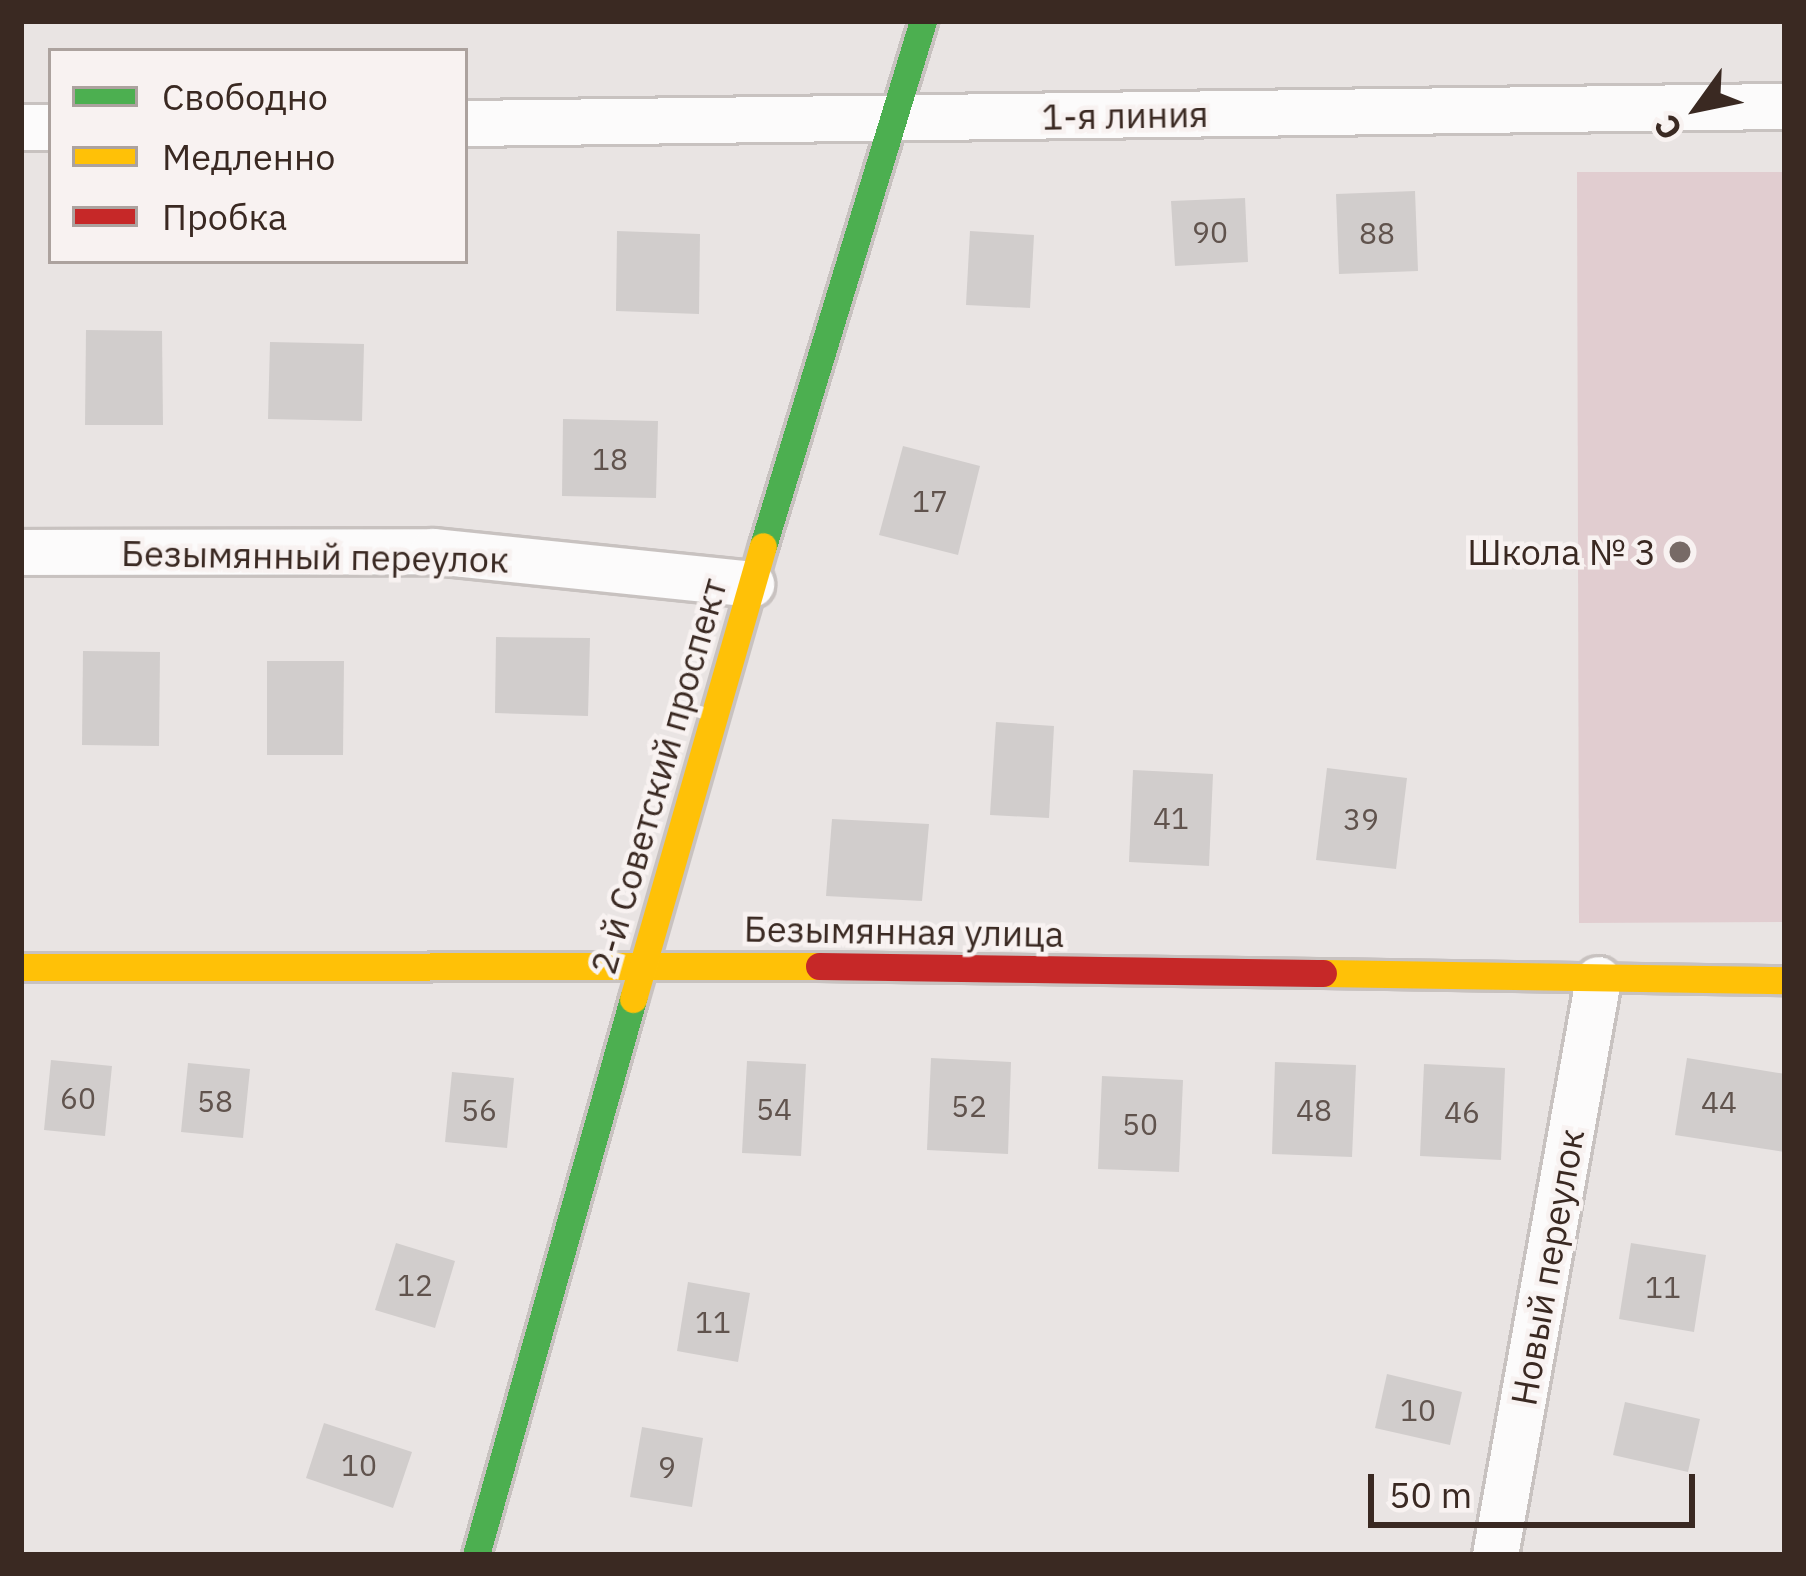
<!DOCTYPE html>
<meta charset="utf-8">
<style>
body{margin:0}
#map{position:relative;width:1806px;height:1576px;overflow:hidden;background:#e9e4e3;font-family:"IBM Plex Sans",sans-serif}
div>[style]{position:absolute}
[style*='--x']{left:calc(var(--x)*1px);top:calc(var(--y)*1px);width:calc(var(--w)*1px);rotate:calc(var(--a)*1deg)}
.green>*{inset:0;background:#e1cdd0}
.building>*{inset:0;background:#d1cdcc}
.roads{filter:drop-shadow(3px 0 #c8c2c0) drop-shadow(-3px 0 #c8c2c0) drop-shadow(0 3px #c8c2c0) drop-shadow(0 -3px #c8c2c0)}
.street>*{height:45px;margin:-22.5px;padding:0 22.5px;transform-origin:22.5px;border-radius:22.5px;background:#fcfbfb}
.fast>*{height:27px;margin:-13.5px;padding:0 13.5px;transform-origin:13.5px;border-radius:13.5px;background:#4caf50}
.slow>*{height:27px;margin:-13.5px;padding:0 13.5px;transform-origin:13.5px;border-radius:13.5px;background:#ffc107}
.jam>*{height:27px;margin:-13.5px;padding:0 13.5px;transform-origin:13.5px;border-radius:13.5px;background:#c62828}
.dots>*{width:33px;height:33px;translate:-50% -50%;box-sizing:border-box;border:6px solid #f8f2f1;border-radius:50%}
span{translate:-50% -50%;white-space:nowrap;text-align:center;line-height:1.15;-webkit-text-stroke:9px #f8f2f1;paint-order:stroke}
.number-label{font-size:30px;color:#60534d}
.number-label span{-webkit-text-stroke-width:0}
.street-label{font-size:36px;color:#3a2922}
.poi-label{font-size:36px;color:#3a2922}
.right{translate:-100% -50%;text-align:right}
.frame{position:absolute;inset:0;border:24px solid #3a2922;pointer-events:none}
.legend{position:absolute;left:48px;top:48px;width:420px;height:216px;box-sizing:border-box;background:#f8f2f1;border:3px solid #aca29e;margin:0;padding:15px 21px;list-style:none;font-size:36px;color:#3a2922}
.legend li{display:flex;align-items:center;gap:24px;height:60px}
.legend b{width:60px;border:3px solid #aca29e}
.north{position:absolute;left:1638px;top:48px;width:120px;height:120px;-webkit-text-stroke:9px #f8f2f1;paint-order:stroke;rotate:237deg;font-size:33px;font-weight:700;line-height:48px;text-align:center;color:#3a2922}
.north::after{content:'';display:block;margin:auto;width:42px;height:54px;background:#3a2922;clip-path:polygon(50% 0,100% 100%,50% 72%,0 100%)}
.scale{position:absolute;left:1368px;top:1474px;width:327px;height:54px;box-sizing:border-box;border:6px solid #3a2922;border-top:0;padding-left:15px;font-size:36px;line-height:42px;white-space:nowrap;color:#3a2922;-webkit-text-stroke:9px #f8f2f1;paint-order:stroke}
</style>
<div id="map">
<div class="green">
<div style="clip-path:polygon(1577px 172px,1785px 172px,1785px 922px,1579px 923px)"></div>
</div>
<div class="building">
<div style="clip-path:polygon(1415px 191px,1418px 271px,1339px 274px,1336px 194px)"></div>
<div style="clip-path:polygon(1245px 198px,1248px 262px,1175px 266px,1171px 201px)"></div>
<div style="clip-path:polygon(617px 231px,700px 234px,699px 314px,616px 311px)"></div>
<div style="clip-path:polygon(970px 231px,1034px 235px,1030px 308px,966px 305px)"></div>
<div style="clip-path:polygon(86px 330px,162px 331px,163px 425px,85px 425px)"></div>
<div style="clip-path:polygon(270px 342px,364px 344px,362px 421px,268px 419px)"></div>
<div style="clip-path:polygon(563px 419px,658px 421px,656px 498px,562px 496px)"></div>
<div style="clip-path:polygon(903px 446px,980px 466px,958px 555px,879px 535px)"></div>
<div style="clip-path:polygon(496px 637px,590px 638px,588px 716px,495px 713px)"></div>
<div style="clip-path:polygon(83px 651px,160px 652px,159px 746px,82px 745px)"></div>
<div style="clip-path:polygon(267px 661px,344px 661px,343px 755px,267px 755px)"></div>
<div style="clip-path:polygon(996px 722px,1054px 726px,1049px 818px,990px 815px)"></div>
<div style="clip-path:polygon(1327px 768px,1407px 778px,1396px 869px,1316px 860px)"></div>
<div style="clip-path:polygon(1133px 770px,1213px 774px,1209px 866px,1129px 862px)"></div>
<div style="clip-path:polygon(832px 819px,929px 824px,922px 901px,826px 896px)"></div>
<div style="clip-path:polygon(931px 1058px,1011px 1062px,1008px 1154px,927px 1150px)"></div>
<div style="clip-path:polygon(1687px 1058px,1785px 1074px,1785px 1152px,1675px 1135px)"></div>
<div style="clip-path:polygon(51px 1060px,112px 1066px,105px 1136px,44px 1130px)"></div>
<div style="clip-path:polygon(747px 1061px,806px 1064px,801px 1156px,742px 1153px)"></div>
<div style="clip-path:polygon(1275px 1062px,1356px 1065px,1352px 1157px,1272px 1154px)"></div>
<div style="clip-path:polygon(188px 1063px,250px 1069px,243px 1138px,181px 1132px)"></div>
<div style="clip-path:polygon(1424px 1064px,1505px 1068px,1501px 1160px,1420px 1156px)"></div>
<div style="clip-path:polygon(452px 1072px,514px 1078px,507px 1148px,445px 1142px)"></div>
<div style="clip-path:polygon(1102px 1076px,1183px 1080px,1179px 1172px,1098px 1169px)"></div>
<div style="clip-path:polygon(396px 1243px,455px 1261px,435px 1328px,375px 1310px)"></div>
<div style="clip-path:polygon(1631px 1243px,1706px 1255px,1694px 1332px,1619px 1319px)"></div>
<div style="clip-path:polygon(688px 1282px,750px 1293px,738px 1362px,677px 1351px)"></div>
<div style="clip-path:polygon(1387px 1374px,1462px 1392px,1450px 1445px,1375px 1428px)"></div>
<div style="clip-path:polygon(1625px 1402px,1700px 1419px,1688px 1472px,1613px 1455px)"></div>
<div style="clip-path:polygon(324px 1423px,412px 1452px,393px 1508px,306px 1478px)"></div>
<div style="clip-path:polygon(642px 1427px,703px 1438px,692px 1507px,630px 1497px)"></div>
</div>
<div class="roads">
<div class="street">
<div style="--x:465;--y:123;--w:1320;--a:-0.74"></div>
<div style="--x:21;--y:127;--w:30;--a:0"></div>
<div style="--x:21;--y:552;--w:412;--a:-0.1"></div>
<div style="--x:433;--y:551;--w:320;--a:5.9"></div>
<div style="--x:1495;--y:1555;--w:585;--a:-79.86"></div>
</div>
<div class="fast">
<div style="--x:763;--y:546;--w:549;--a:-73.05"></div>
<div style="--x:476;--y:1555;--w:578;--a:-74.23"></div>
</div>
<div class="slow">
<div style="--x:21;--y:967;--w:798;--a:-0.07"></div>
<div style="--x:1323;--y:973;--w:462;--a:0.9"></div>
<div style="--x:633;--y:999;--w:471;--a:-74"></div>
</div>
<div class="jam">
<div style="--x:819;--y:966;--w:504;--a:0.8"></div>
</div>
</div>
<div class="dots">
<div style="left:1680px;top:552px;background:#776a66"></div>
</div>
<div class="number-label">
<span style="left:1210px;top:232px">90</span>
<span style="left:1377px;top:233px">88</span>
<span style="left:610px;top:459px">18</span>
<span style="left:930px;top:501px">17</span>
<span style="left:1171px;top:818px">41</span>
<span style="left:1361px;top:819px">39</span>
<span style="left:78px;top:1098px">60</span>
<span style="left:215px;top:1101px">58</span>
<span style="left:1719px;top:1102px">44</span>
<span style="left:969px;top:1106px">52</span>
<span style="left:774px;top:1109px">54</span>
<span style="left:479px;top:1110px">56</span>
<span style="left:1314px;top:1110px">48</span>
<span style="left:1462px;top:1112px">46</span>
<span style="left:1140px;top:1124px">50</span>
<span style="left:415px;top:1285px">12</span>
<span style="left:1663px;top:1287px">11</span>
<span style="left:713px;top:1322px">11</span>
<span style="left:1418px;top:1410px">10</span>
<span style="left:359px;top:1465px">10</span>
<span style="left:667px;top:1467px">9</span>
</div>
<div class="street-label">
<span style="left:1125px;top:115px;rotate:-1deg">1-я линия</span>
<span style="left:315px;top:556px;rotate:1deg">Безымянный переулок</span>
<span style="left:658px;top:776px;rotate:-74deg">2-й Советский проспект</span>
<span style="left:904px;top:931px;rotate:1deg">Безымянная улица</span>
<span style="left:1547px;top:1267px;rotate:-80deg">Новый переулок</span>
</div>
<div class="poi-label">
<span class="right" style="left:1656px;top:552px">Школа № 3</span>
</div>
<div class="frame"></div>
<ul class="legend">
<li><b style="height:15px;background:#4caf50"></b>Свободно</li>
<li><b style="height:15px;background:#ffc107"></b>Медленно</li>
<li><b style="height:15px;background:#c62828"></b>Пробка</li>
</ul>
<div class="north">С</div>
<div class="scale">50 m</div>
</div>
